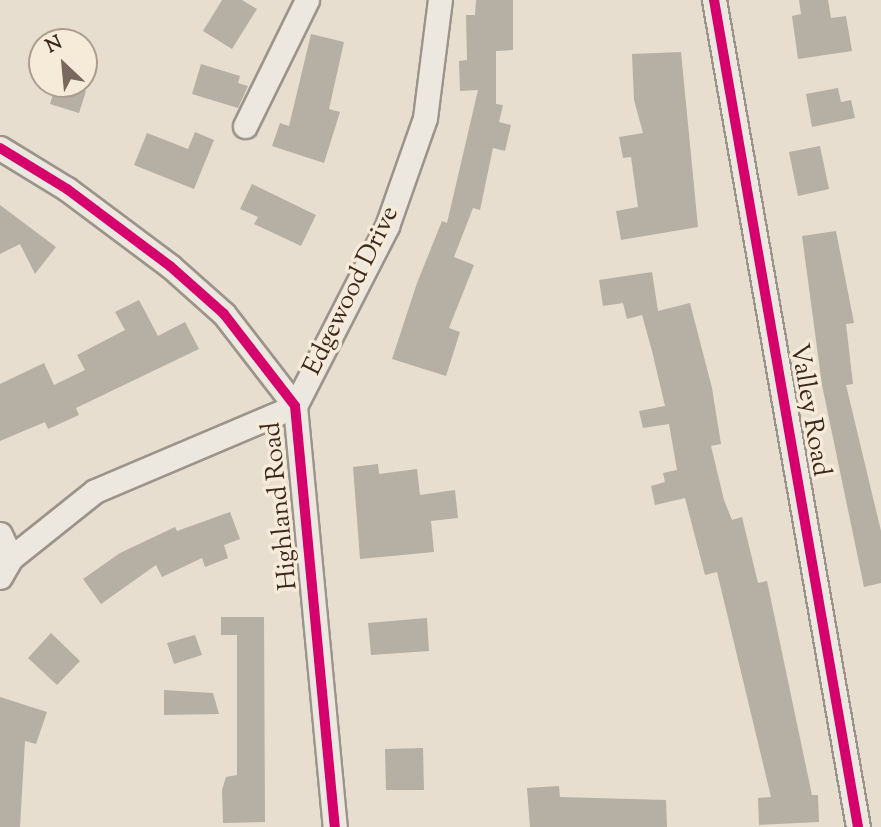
<!DOCTYPE html>
<style>
body{margin:0}
#map{position:relative;width:881px;height:827px;overflow:hidden;background:#e7decf;font-family:"Sorts Mill Goudy",serif}
div>[style]{position:absolute}
[style*='--x']{left:calc(var(--x)*1px);top:calc(var(--y)*1px);width:calc(var(--w)*1px);rotate:calc(var(--a)*1deg)}
.building>*{inset:0;background:#b6afa4}
.roads{filter:drop-shadow(2px 0 #9c948b) drop-shadow(-2px 0 #9c948b) drop-shadow(0 2px #9c948b) drop-shadow(0 -2px #9c948b)}
.minor>*{height:23px;margin:-11.5px;padding:0 11.5px;transform-origin:11.5px;border-radius:11.5px;background:#ece7df}
.cycleway>*{height:10px;margin:-5px;padding:0 5px;transform-origin:5px;border-radius:5px;background:#d6006c}
span{translate:-50% -50%;white-space:nowrap;text-align:center;line-height:1.15;-webkit-text-stroke:7px #f6ebd9;paint-order:stroke}
.street-label{font-size:26px;color:#3c281f}
.north{position:absolute;left:28px;top:28px;width:70px;height:70px;box-sizing:border-box;background:#f6ebd9;border:2px solid #ac9d8f;border-radius:50%;rotate:334deg;font-size:19px;font-weight:700;line-height:28px;text-align:center;color:#3c281f}
.north::after{content:'';display:block;margin:auto;width:24px;height:32px;background:#78685d;clip-path:polygon(50% 0,100% 100%,50% 72%,0 100%)}
</style>
<div id="map">
<div class="building">
<div style="clip-path:polygon(222px 0,242px 0,257px 9px,232px 49px,203px 31px)"></div>
<div style="clip-path:polygon(476px 0,513px 0,513px 50px,496px 51px,496px 104px,503px 105px,499px 122px,511px 125px,505px 151px,493px 148px,480px 210px,473px 208px,454px 257px,474px 265px,449px 328px,460px 332px,446px 376px,392px 359px,417px 283px,442px 221px,447px 223px,478px 90px,460px 91px,459px 61px,467px 60px,466px 15px,475px 15px)"></div>
<div style="clip-path:polygon(799px 0,828px 0,831px 18px,846px 16px,852px 51px,798px 59px,792px 16px,801px 14px)"></div>
<div style="clip-path:polygon(311px 34px,344px 42px,329px 109px,340px 112px,324px 163px,272px 146px,280px 123px,289px 126px)"></div>
<div style="clip-path:polygon(681px 52px,698px 227px,621px 240px,616px 211px,638px 207px,631px 157px,623px 158px,619px 137px,643px 133px,634px 100px,632px 54px)"></div>
<div style="clip-path:polygon(201px 64px,240px 76px,238px 83px,248px 86px,238px 108px,192px 94px)"></div>
<div style="clip-path:polygon(56px 84px,86px 91px,79px 113px,50px 104px)"></div>
<div style="clip-path:polygon(838px 88px,841px 102px,851px 100px,855px 118px,812px 127px,806px 94px)"></div>
<div style="clip-path:polygon(195px 132px,214px 140px,194px 189px,134px 165px,147px 133px,188px 149px)"></div>
<div style="clip-path:polygon(820px 146px,829px 189px,798px 196px,789px 152px)"></div>
<div style="clip-path:polygon(252px 184px,316px 215px,301px 246px,254px 224px,258px 217px,240px 209px)"></div>
<div style="clip-path:polygon(0 205px,56px 247px,35px 274px,20px 244px,0 254px)"></div>
<div style="clip-path:polygon(836px 231px,854px 323px,846px 324px,853px 384px,846px 385px,881px 531px,881px 583px,864px 587px,822px 385px,802px 236px)"></div>
<div style="clip-path:polygon(652px 272px,658px 311px,690px 303px,712px 388px,721px 444px,711px 446px,724px 500px,732px 520px,742px 517px,758px 583px,767px 581px,812px 795px,818px 795px,819px 822px,759px 825px,758px 798px,771px 797px,717px 572px,705px 575px,685px 498px,655px 505px,651px 486px,665px 482px,663px 473px,677px 470px,669px 424px,643px 428px,639px 411px,665px 406px,652px 351px,642px 315px,627px 319px,623px 303px,603px 306px,599px 280px)"></div>
<div style="clip-path:polygon(139px 300px,158px 336px,185px 322px,199px 349px,76px 408px,79px 415px,48px 429px,45px 422px,0 441px,0 384px,44px 363px,54px 385px,85px 370px,77px 355px,125px 330px,115px 312px)"></div>
<div style="clip-path:polygon(378px 464px,379px 474px,417px 469px,420px 495px,455px 490px,458px 518px,431px 521px,434px 552px,360px 559px,353px 467px)"></div>
<div style="clip-path:polygon(230px 512px,240px 539px,224px 545px,228px 558px,205px 567px,202px 558px,162px 577px,156px 565px,101px 604px,83px 579px,120px 553px,175px 527px,177px 531px)"></div>
<div style="clip-path:polygon(221px 617px,264px 617px,265px 822px,223px 823px,222px 790px,226px 777px,237px 775px,237px 635px,221px 635px)"></div>
<div style="clip-path:polygon(427px 618px,429px 651px,371px 655px,368px 623px)"></div>
<div style="clip-path:polygon(51px 633px,80px 661px,57px 685px,28px 658px)"></div>
<div style="clip-path:polygon(195px 635px,202px 655px,174px 664px,167px 643px)"></div>
<div style="clip-path:polygon(164px 690px,213px 693px,219px 714px,164px 715px)"></div>
<div style="clip-path:polygon(0 697px,47px 712px,36px 744px,25px 741px,20px 827px,0 827px)"></div>
<div style="clip-path:polygon(423px 748px,424px 790px,386px 790px,385px 749px)"></div>
<div style="clip-path:polygon(559px 786px,560px 797px,666px 800px,667px 827px,530px 827px,527px 788px)"></div>
</div>
<div class="roads">
<div class="minor">
<div style="--x:714;--y:0;--w:839;--a:80.12"></div>
<div style="--x:245;--y:126;--w:140;--a:-63.8"></div>
<div style="--x:0;--y:148;--w:79;--a:31.5"></div>
<div style="--x:67;--y:189;--w:129;--a:36.8"></div>
<div style="--x:170;--y:266;--w:72;--a:41.6"></div>
<div style="--x:224;--y:314;--w:116;--a:52.3"></div>
<div style="--x:295;--y:406;--w:423;--a:84.6"></div>
<div style="--x:0;--y:534;--w:26;--a:65"></div>
<div style="--x:0;--y:577;--w:22;--a:-60"></div>
<div style="--x:11;--y:558;--w:107;--a:-38.6"></div>
<div style="--x:95;--y:491;--w:217;--a:-23"></div>
<div style="--x:295;--y:406;--w:202;--a:-62.9"></div>
<div style="--x:387;--y:226;--w:114;--a:-70.6"></div>
<div style="--x:425;--y:118;--w:119;--a:-82.8"></div>
</div>
</div>
<div class="cycleway">
<div style="--x:714;--y:0;--w:839;--a:80.12"></div>
<div style="--x:0;--y:148;--w:79;--a:31.5"></div>
<div style="--x:67;--y:189;--w:129;--a:36.8"></div>
<div style="--x:170;--y:266;--w:72;--a:41.6"></div>
<div style="--x:224;--y:314;--w:116;--a:52.3"></div>
<div style="--x:295;--y:406;--w:423;--a:84.6"></div>
</div>
<div class="street-label">
<span style="left:352px;top:291px;rotate:-64deg">Edgewood Drive</span>
<span style="left:809px;top:410px;rotate:80deg">Valley Road</span>
<span style="left:281px;top:506px;rotate:-96deg">Highland Road</span>
</div>
<div class="north">N</div>
</div>
